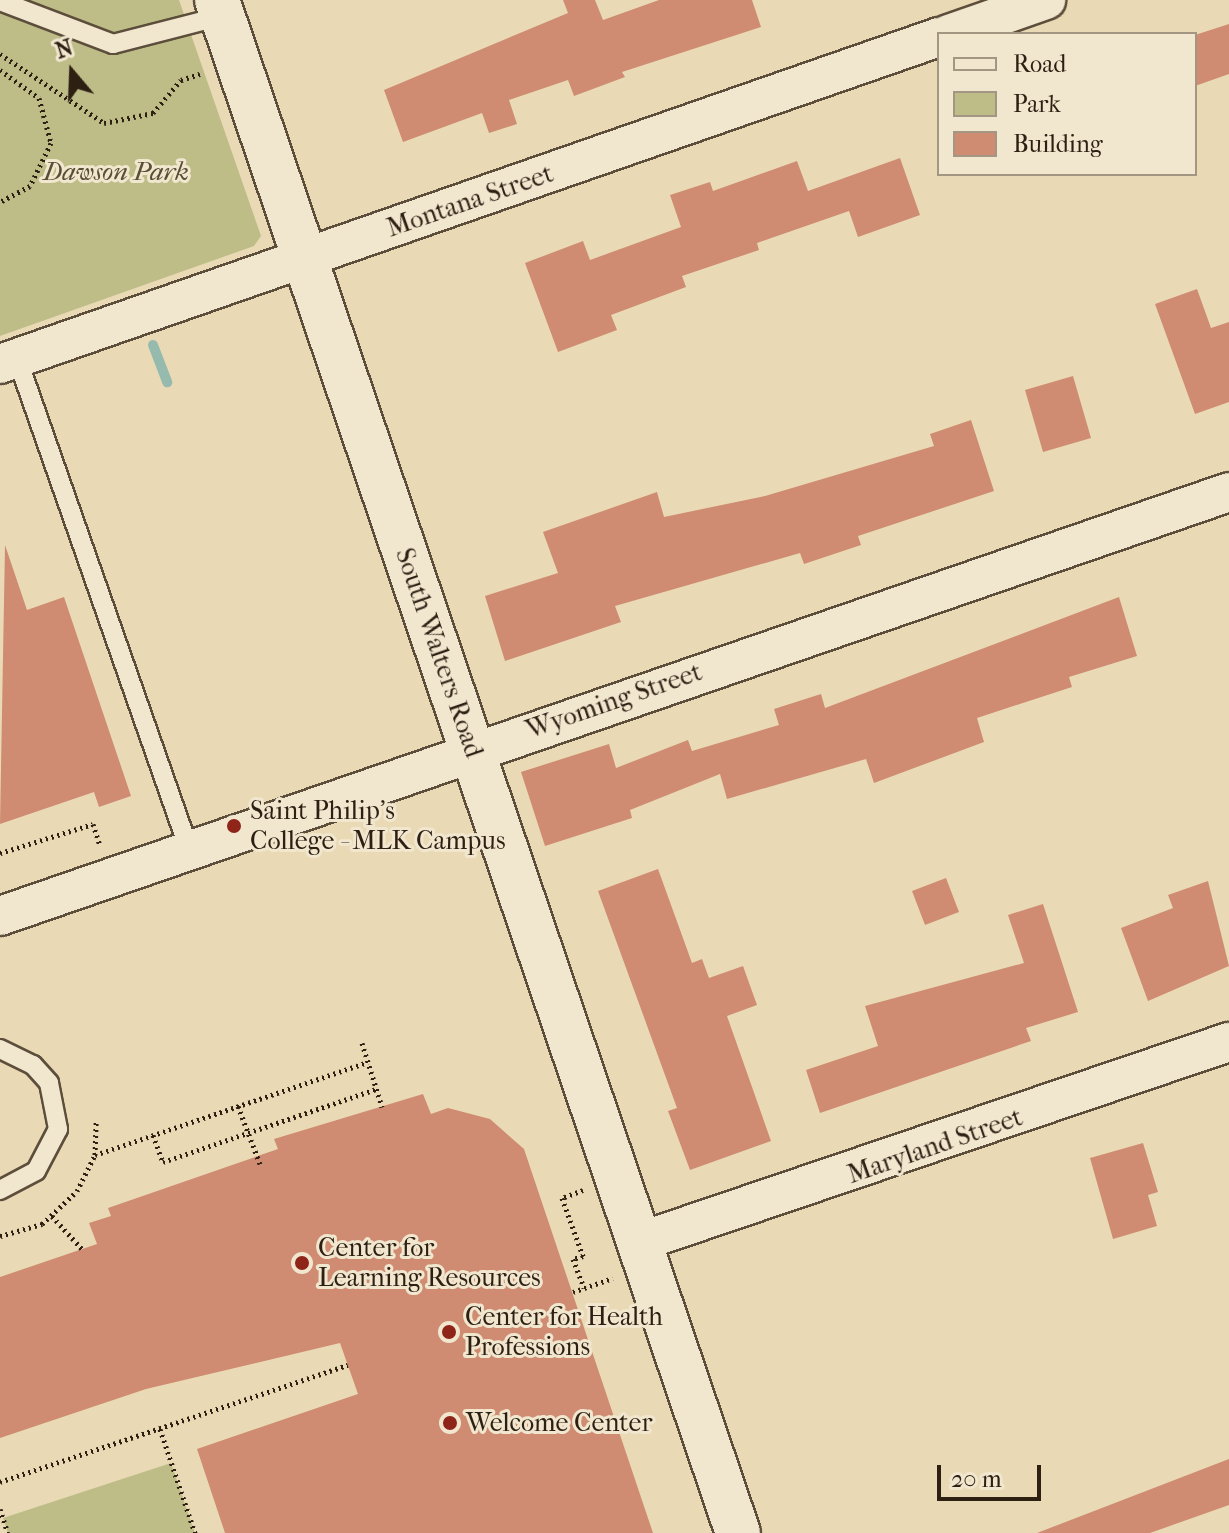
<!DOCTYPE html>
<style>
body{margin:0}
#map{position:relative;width:1229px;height:1533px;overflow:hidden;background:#e9dab5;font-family:"IM FELL French Canon",serif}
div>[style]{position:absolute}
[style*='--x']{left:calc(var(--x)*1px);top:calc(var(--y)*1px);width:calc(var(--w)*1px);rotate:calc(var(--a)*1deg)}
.green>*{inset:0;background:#bebd88}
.stream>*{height:10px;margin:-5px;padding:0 5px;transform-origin:5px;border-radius:5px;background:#97baaf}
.building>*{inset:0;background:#cf8c72}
.path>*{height:5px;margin-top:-2.5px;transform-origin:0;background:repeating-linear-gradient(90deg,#2e1f13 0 2px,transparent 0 6px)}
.roads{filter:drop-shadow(2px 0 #5d4e3c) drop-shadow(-2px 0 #5d4e3c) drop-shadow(0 2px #5d4e3c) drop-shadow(0 -2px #5d4e3c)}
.service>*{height:18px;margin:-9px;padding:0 9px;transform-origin:9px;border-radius:9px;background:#f1e7cf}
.minor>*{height:38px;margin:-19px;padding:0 19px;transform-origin:19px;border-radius:19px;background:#f1e7cf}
.secondary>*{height:44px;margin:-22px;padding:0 22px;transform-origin:22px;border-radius:22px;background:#f1e7cf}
.dots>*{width:22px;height:22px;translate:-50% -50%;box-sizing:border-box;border:4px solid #f1e7cf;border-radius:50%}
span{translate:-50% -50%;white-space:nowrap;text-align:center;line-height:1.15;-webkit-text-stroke:6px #f1e7cf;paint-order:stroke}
.park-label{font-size:26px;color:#594e36;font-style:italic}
.street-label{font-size:26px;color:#2e1f13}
.poi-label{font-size:26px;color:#2e1f13}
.left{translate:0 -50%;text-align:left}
.legend{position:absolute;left:937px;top:32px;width:260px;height:144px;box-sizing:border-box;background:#f1e7cf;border:2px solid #a39784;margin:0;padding:10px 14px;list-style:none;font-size:24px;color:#2e1f13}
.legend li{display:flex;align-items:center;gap:16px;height:40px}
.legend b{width:40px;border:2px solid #a39784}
.north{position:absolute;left:32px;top:32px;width:80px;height:80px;-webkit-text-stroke:6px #f1e7cf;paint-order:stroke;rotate:341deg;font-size:22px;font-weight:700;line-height:32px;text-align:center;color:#2e1f13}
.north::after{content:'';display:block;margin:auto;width:28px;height:36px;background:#2e1f13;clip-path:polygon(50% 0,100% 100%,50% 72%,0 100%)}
.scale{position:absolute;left:937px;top:1465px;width:104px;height:36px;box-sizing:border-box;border:4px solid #2e1f13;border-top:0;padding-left:10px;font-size:24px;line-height:28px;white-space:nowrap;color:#2e1f13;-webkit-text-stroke:6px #f1e7cf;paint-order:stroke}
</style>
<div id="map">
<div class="green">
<div style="clip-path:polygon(0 0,179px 0,261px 236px,254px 246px,0 336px)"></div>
<div style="clip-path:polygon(171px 1463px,195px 1533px,8px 1533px,3px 1518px)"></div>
</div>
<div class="stream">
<div style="--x:153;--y:345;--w:40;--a:69"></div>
</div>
<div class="building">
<div style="clip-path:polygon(563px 0,595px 0,603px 20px,659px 0,752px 0,761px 27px,622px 72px,625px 77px,574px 96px,568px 80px,509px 100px,517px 124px,489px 133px,482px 113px,403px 142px,384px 90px,568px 13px)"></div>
<div style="clip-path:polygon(1229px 24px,1229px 74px,1195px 86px,1195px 35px)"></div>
<div style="clip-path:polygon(900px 158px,920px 215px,858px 237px,849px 211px,757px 243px,759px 250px,682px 276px,686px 287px,611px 315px,617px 330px,558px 352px,525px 263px,583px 241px,590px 260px,681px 227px,670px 195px,710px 182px,713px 191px,797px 161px,808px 191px)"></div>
<div style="clip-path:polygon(1197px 289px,1211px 328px,1229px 322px,1229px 402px,1195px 414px,1155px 304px)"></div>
<div style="clip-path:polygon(1073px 376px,1091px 438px,1043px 452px,1025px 390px)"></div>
<div style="clip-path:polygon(971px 420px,994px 491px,858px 536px,861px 545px,804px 564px,800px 553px,615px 606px,621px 622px,505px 661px,485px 596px,558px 573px,543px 532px,657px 492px,664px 517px,765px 496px,934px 446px,930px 434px)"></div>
<div style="clip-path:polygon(5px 545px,27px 610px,64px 597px,131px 796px,99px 807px,94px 792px,0 824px)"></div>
<div style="clip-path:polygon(1119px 597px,1137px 656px,1069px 677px,1072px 687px,977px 718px,984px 742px,874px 783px,866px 759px,727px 799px,720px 774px,630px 810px,632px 818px,545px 846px,521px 772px,609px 744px,616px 768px,688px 740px,692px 751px,779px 725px,774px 709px,821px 694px,825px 708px)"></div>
<div style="clip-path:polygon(658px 869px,692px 963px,702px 959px,709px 978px,743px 966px,757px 1005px,727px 1016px,771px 1141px,690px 1170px,668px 1111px,677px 1108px,598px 891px)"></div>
<div style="clip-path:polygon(946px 878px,959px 912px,925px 925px,912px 891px)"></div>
<div style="clip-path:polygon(1208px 881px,1229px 966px,1148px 1001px,1121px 928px,1173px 908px,1168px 895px)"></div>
<div style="clip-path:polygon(1043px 904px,1078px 1012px,1026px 1028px,1031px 1041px,820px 1113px,806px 1070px,878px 1046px,865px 1006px,1024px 963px,1008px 915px)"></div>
<div style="clip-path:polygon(423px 1094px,431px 1114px,448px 1108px,490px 1119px,524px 1149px,653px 1533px,225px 1533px,197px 1449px,358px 1394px,340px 1343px,146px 1389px,0 1438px,0 1277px,97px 1244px,89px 1223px,111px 1216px,108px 1208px,278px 1149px,274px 1139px)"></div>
<div style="clip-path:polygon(1143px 1143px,1158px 1192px,1148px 1195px,1157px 1226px,1113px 1239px,1090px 1158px)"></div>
<div style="clip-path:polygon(1229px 1459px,1229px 1505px,1150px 1533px,1037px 1533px)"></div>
</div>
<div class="path">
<div style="--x:0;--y:54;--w:125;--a:33.6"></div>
<div style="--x:104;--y:123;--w:50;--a:-11.5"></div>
<div style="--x:153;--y:113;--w:43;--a:-49.7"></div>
<div style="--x:181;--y:80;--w:20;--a:-18"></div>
<div style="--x:0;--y:70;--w:48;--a:35.7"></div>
<div style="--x:39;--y:98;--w:47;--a:75.1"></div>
<div style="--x:51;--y:143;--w:48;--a:116"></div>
<div style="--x:30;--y:186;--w:34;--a:152"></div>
<div style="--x:0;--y:853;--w:97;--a:-17.3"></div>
<div style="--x:93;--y:824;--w:22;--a:72"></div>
<div style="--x:362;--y:1043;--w:67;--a:72.6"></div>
<div style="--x:238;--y:1106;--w:62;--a:69.2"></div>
<div style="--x:153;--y:1135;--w:29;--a:70"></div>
<div style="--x:163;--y:1162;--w:225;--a:-18.9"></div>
<div style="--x:95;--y:1155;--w:288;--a:-18.8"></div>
<div style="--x:583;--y:1190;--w:22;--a:159"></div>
<div style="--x:562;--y:1198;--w:62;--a:70.1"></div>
<div style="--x:583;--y:1256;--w:10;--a:163"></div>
<div style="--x:573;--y:1259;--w:31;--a:69"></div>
<div style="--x:52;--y:1216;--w:45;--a:47.7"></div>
<div style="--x:0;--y:1236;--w:44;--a:-15.9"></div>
<div style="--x:42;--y:1224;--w:48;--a:-43.3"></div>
<div style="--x:77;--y:1191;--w:40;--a:-63.4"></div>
<div style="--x:95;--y:1155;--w:35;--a:-88"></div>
<div style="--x:573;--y:1292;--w:42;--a:-19.3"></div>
<div style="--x:160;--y:1429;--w:110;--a:71.4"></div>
<div style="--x:0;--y:1482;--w:367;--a:-18.6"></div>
<div style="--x:0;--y:1509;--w:25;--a:72"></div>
</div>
<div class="roads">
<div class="service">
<div style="--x:0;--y:1;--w:121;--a:20.8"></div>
<div style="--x:113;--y:44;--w:113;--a:-14.4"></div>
<div style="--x:17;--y:358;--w:523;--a:70.7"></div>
<div style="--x:0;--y:1049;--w:37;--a:26"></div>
<div style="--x:33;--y:1065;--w:24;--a:48"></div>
<div style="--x:49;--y:1083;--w:47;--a:78.9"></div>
<div style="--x:58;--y:1129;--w:47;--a:117.6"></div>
<div style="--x:36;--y:1171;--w:41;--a:152.2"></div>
</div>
<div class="minor">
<div style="--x:949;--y:34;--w:103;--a:-19.3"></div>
<div style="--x:0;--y:364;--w:994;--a:-19.2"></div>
<div style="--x:0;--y:916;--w:1300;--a:-19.03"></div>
<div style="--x:639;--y:1242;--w:623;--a:-18.73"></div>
</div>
<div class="secondary">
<div style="--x:217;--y:0;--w:1619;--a:71.23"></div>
</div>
</div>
<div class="dots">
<div style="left:234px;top:826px;background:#8f2418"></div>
<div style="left:302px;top:1263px;background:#8f2418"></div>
<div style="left:449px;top:1332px;background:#8f2418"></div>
<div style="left:450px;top:1423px;background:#8f2418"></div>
</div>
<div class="park-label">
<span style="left:116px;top:172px">Dawson Park</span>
</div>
<div class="street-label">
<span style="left:470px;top:201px;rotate:-19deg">Montana Street</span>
<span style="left:439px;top:653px;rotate:71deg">South Walters Road</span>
<span style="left:614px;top:701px;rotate:-19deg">Wyoming Street</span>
<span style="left:935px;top:1146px;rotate:-19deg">Maryland Street</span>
</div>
<div class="poi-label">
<span class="left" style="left:250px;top:826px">Saint Philip's<br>College - MLK Campus</span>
<span class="left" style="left:318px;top:1263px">Center for<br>Learning Resources</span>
<span class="left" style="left:465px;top:1332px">Center for Health<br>Professions</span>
<span class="left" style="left:466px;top:1423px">Welcome Center</span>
</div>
<ul class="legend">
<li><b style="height:10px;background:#f1e7cf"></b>Road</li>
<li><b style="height:22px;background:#bebd88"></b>Park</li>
<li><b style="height:22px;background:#cf8c72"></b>Building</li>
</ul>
<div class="north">N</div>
<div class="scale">20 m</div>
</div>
